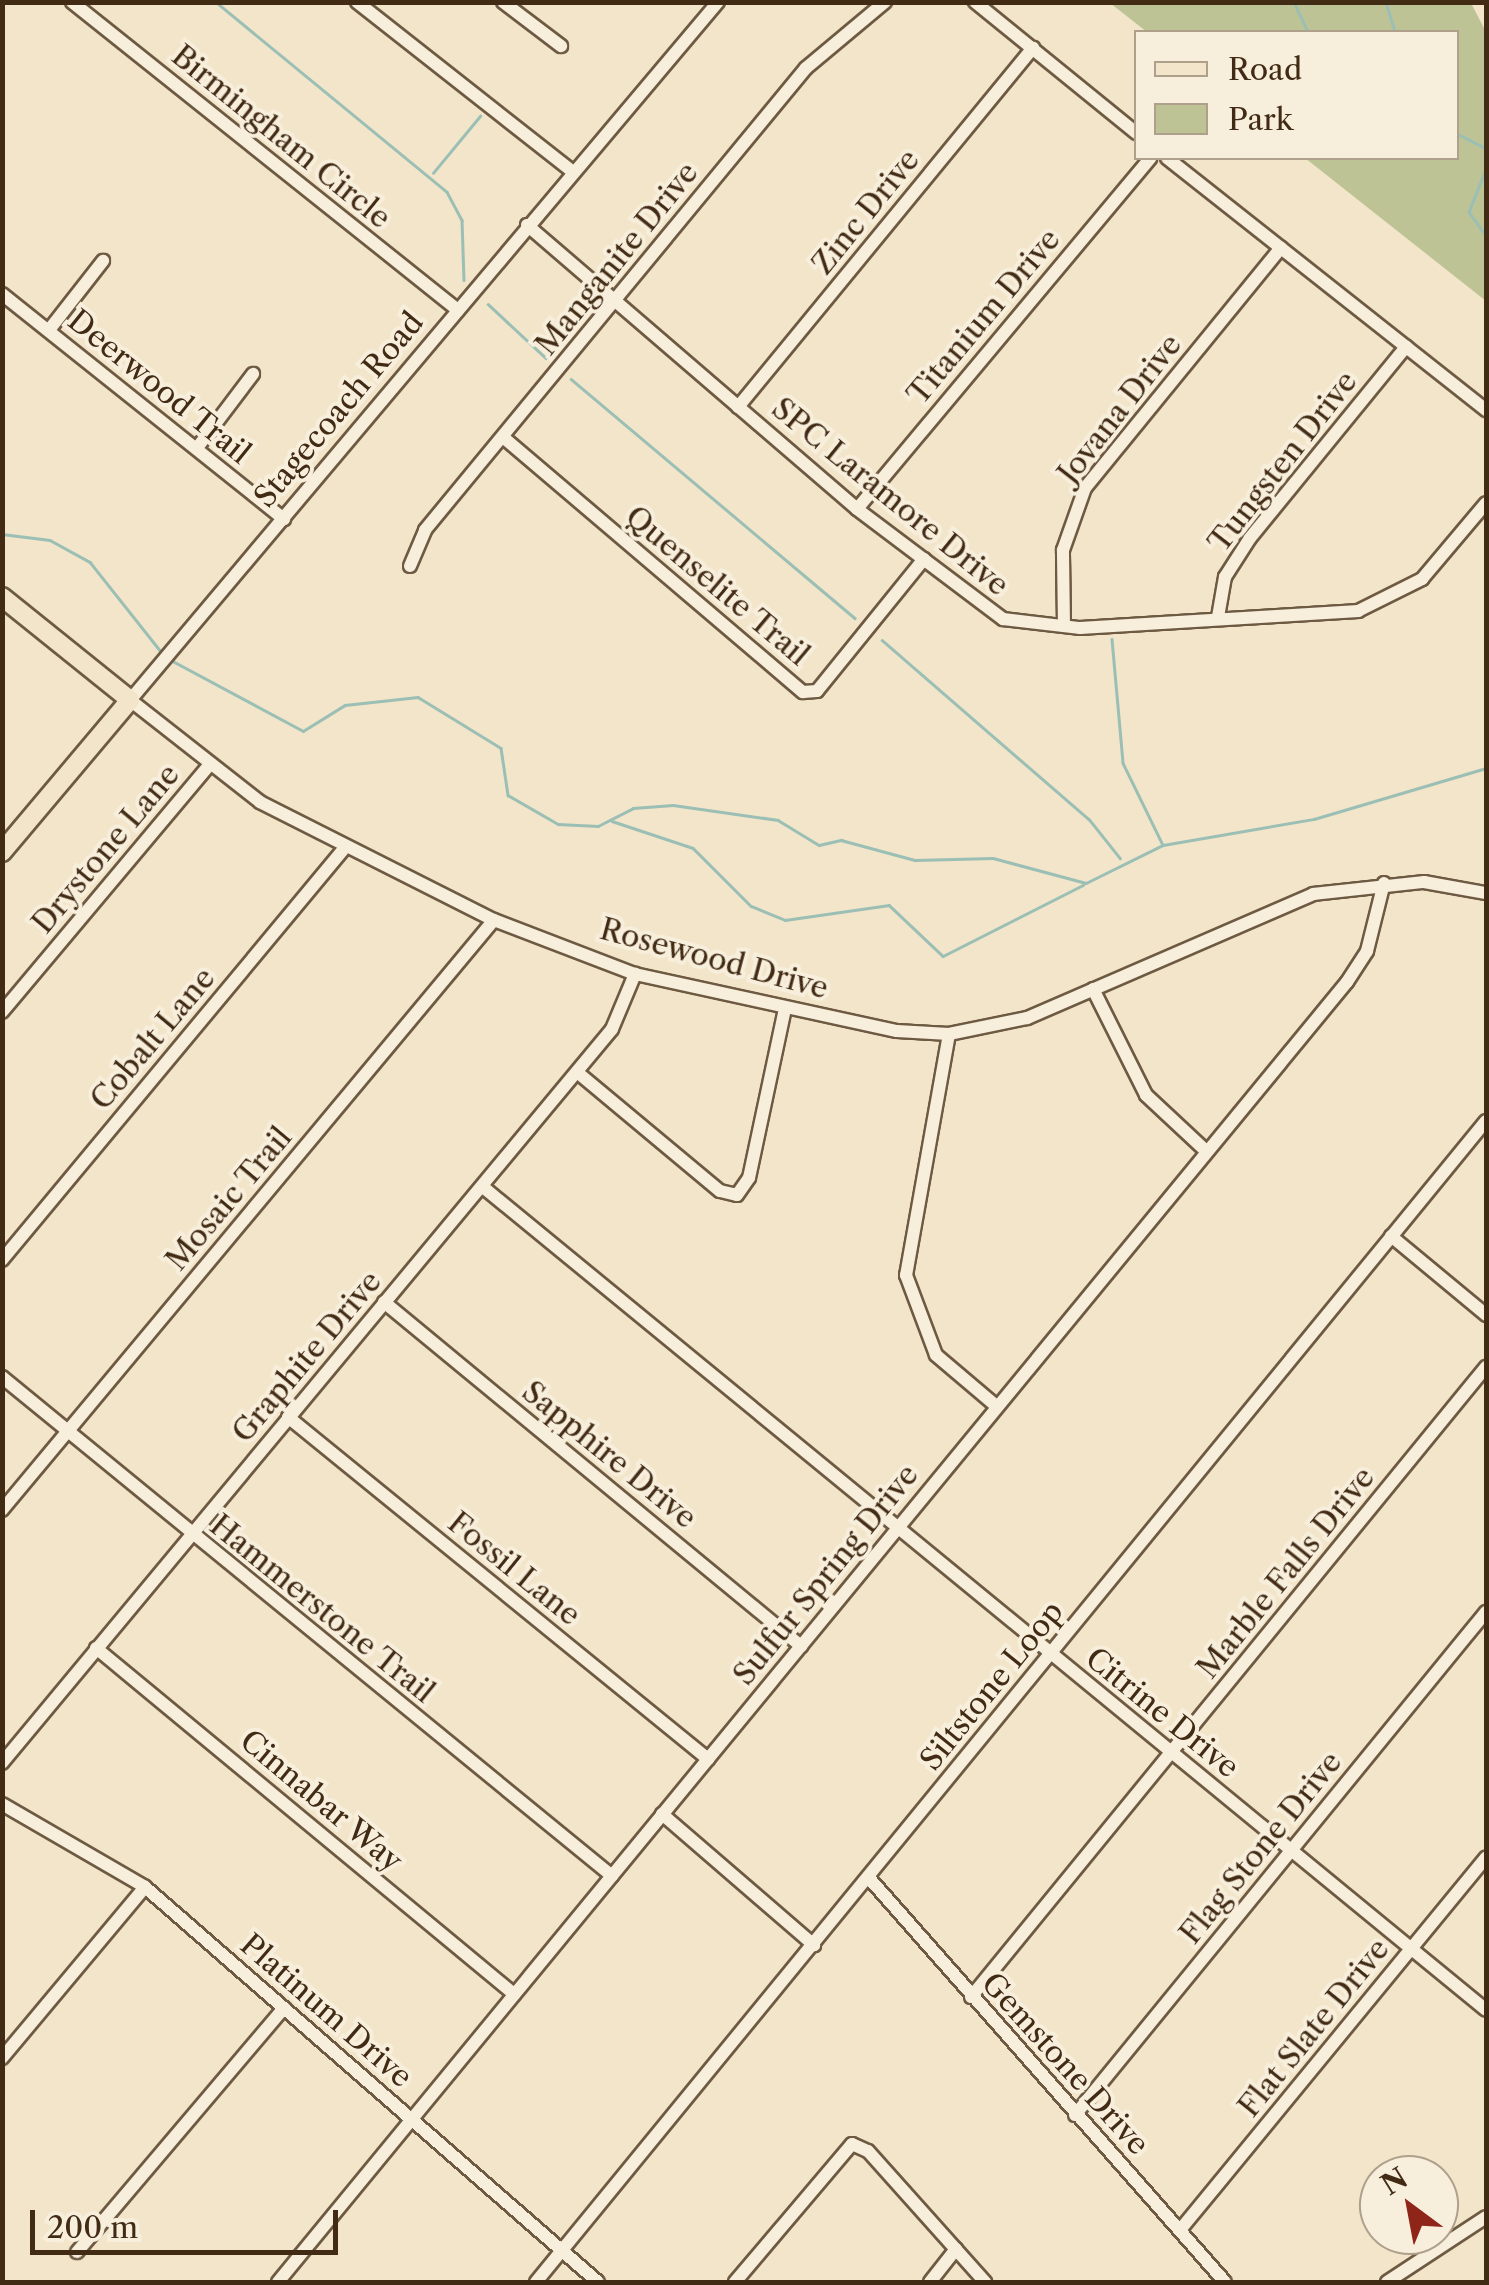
<!DOCTYPE html>
<style>
body{margin:0}
#map{position:relative;width:1489px;height:2285px;overflow:hidden;background:#f2e5c9;font-family:"Libre Caslon Text",serif}
div>[style]{position:absolute}
[style*='--x']{left:calc(var(--x)*1px);top:calc(var(--y)*1px);width:calc(var(--w)*1px);rotate:calc(var(--a)*1deg)}
.green>*{inset:0;background:#bdc394}
.stream>*{height:2.5px;margin:-1.25px;padding:0 1.25px;transform-origin:1.25px;border-radius:1.25px;background:#9bbfb5}
.roads{filter:drop-shadow(2px 0 #6e5a42) drop-shadow(-2px 0 #6e5a42) drop-shadow(0 2px #6e5a42) drop-shadow(0 -2px #6e5a42)}
.minor>*{height:12px;margin:-6px;padding:0 6px;transform-origin:6px;border-radius:6px;background:#f7eedc}
.major>*{height:18px;margin:-9px;padding:0 9px;transform-origin:9px;border-radius:9px;background:#f2e5c9}
span{translate:-50% -50%;white-space:nowrap;text-align:center;line-height:1.15;-webkit-text-stroke:8px #f7eedc;paint-order:stroke}
.street-label{font-size:30px;color:#422b15}
.frame{position:absolute;inset:0;border:5px solid #422b15;pointer-events:none}
.legend{position:absolute;left:1134px;top:30px;width:325px;height:130px;box-sizing:border-box;background:#f7eedc;border:2px solid #afa08c;margin:0;padding:12px 18px;list-style:none;font-size:30px;color:#422b15}
.legend li{display:flex;align-items:center;gap:20px;height:50px}
.legend b{width:50px;border:2px solid #afa08c}
.north{position:absolute;left:1359px;top:2155px;width:100px;height:100px;box-sizing:border-box;background:#f7eedc;border:2px solid #afa08c;border-radius:50%;rotate:328deg;font-size:28px;font-weight:700;line-height:40px;text-align:center;color:#422b15}
.north::after{content:'';display:block;margin:auto;width:35px;height:45px;background:#8f2418;clip-path:polygon(50% 0,100% 100%,50% 72%,0 100%)}
.scale{position:absolute;left:30px;top:2210px;width:308px;height:45px;box-sizing:border-box;border:5px solid #422b15;border-top:0;padding-left:12px;font-size:30px;line-height:35px;white-space:nowrap;color:#422b15;-webkit-text-stroke:8px #f7eedc;paint-order:stroke}
</style>
<div id="map">
<div class="green">
<div style="clip-path:polygon(1110px 3px,1471px 3px,1486px 32px,1486px 301px,1305px 158px,1456px 158px,1456px 32px,1147px 32px)"></div>
</div>
<div class="stream">
<div style="--x:216;--y:2;--w:299;--a:39.4"></div>
<div style="--x:447;--y:192;--w:32;--a:62"></div>
<div style="--x:462;--y:220;--w:60;--a:88.1"></div>
<div style="--x:1294;--y:2;--w:33;--a:65"></div>
<div style="--x:1386;--y:2;--w:31;--a:73"></div>
<div style="--x:1456;--y:133;--w:34;--a:27"></div>
<div style="--x:1486;--y:170;--w:45;--a:112"></div>
<div style="--x:1469;--y:212;--w:29;--a:54"></div>
<div style="--x:433;--y:173;--w:74;--a:-50.5"></div>
<div style="--x:488;--y:304;--w:79;--a:43"></div>
<div style="--x:571;--y:379;--w:371;--a:40.1"></div>
<div style="--x:2;--y:534;--w:48;--a:7.1"></div>
<div style="--x:50;--y:540;--w:46;--a:28.8"></div>
<div style="--x:90;--y:562;--w:117;--a:51.6"></div>
<div style="--x:1112;--y:639;--w:124;--a:84.9"></div>
<div style="--x:1123;--y:763;--w:89;--a:64"></div>
<div style="--x:882;--y:640;--w:274;--a:40.9"></div>
<div style="--x:1089;--y:819;--w:50;--a:51.5"></div>
<div style="--x:169;--y:659;--w:152;--a:28.2"></div>
<div style="--x:303;--y:731;--w:49;--a:-31.8"></div>
<div style="--x:345;--y:705;--w:73;--a:-6.3"></div>
<div style="--x:418;--y:697;--w:97;--a:31.6"></div>
<div style="--x:501;--y:748;--w:48;--a:81.5"></div>
<div style="--x:508;--y:795;--w:58;--a:30.1"></div>
<div style="--x:558;--y:824;--w:40;--a:2.9"></div>
<div style="--x:598;--y:826;--w:39;--a:-27"></div>
<div style="--x:633;--y:808;--w:40;--a:-4.3"></div>
<div style="--x:673;--y:805;--w:106;--a:8.1"></div>
<div style="--x:778;--y:820;--w:48;--a:31.4"></div>
<div style="--x:819;--y:845;--w:23;--a:-13"></div>
<div style="--x:841;--y:840;--w:77;--a:15.1"></div>
<div style="--x:915;--y:860;--w:78;--a:-1.5"></div>
<div style="--x:993;--y:858;--w:96;--a:15"></div>
<div style="--x:1086;--y:883;--w:86;--a:-26.3"></div>
<div style="--x:1163;--y:845;--w:153;--a:-9.8"></div>
<div style="--x:1314;--y:819;--w:179;--a:-16.5"></div>
<div style="--x:612;--y:821;--w:85;--a:18.4"></div>
<div style="--x:693;--y:848;--w:82;--a:45"></div>
<div style="--x:751;--y:906;--w:37;--a:22"></div>
<div style="--x:785;--y:920;--w:105;--a:-8.2"></div>
<div style="--x:889;--y:905;--w:74;--a:43.4"></div>
<div style="--x:943;--y:956;--w:157;--a:-26.9"></div>
</div>
<div class="roads">
<div class="minor">
<div style="--x:72;--y:2;--w:494;--a:38.6"></div>
<div style="--x:357;--y:2;--w:273;--a:38.2"></div>
<div style="--x:503;--y:2;--w:73;--a:37.2"></div>
<div style="--x:718;--y:2;--w:913;--a:130.11"></div>
<div style="--x:130;--y:700;--w:165;--a:38.1"></div>
<div style="--x:260;--y:802;--w:262;--a:26.8"></div>
<div style="--x:494;--y:920;--w:151;--a:21"></div>
<div style="--x:635;--y:974;--w:268;--a:12.3"></div>
<div style="--x:897;--y:1031;--w:52;--a:3.3"></div>
<div style="--x:949;--y:1034;--w:80;--a:-11.6"></div>
<div style="--x:1027;--y:1018;--w:312;--a:-23.4"></div>
<div style="--x:1313;--y:894;--w:112;--a:-6.2"></div>
<div style="--x:1424;--y:882;--w:63;--a:10.1"></div>
<div style="--x:975;--y:2;--w:208;--a:39.1"></div>
<div style="--x:1167;--y:158;--w:407;--a:38.3"></div>
<div style="--x:527;--y:225;--w:435;--a:40.7"></div>
<div style="--x:857;--y:509;--w:183;--a:37"></div>
<div style="--x:1003;--y:619;--w:78;--a:6.7"></div>
<div style="--x:1080;--y:628;--w:279;--a:-3.5"></div>
<div style="--x:1358;--y:611;--w:72;--a:-26.6"></div>
<div style="--x:1422;--y:579;--w:99;--a:-49.9"></div>
<div style="--x:2;--y:294;--w:361;--a:38.6"></div>
<div style="--x:49;--y:330;--w:88;--a:-52"></div>
<div style="--x:738;--y:407;--w:465;--a:-50.6"></div>
<div style="--x:503;--y:437;--w:394;--a:40.4"></div>
<div style="--x:803;--y:692;--w:14;--a:-4"></div>
<div style="--x:817;--y:691;--w:170;--a:-51"></div>
<div style="--x:197;--y:448;--w:93;--a:-52.9"></div>
<div style="--x:857;--y:509;--w:457;--a:-50.1"></div>
<div style="--x:410;--y:566;--w:39;--a:-67"></div>
<div style="--x:425;--y:530;--w:599;--a:-50.49"></div>
<div style="--x:806;--y:68;--w:103;--a:-39.9"></div>
<div style="--x:1218;--y:617;--w:41;--a:-80.1"></div>
<div style="--x:1225;--y:577;--w:46;--a:-57.3"></div>
<div style="--x:1250;--y:538;--w:247;--a:-50.8"></div>
<div style="--x:1064;--y:626;--w:76;--a:-90.8"></div>
<div style="--x:1063;--y:550;--w:66;--a:-70.5"></div>
<div style="--x:1085;--y:488;--w:310;--a:-50.8"></div>
<div style="--x:1093;--y:989;--w:119;--a:63.4"></div>
<div style="--x:1146;--y:1095;--w:81;--a:43"></div>
<div style="--x:2;--y:1012;--w:324;--a:-50"></div>
<div style="--x:949;--y:1034;--w:245;--a:100.1"></div>
<div style="--x:906;--y:1275;--w:85;--a:69.4"></div>
<div style="--x:936;--y:1355;--w:77;--a:40.3"></div>
<div style="--x:577;--y:1072;--w:186;--a:39.8"></div>
<div style="--x:720;--y:1191;--w:17;--a:13"></div>
<div style="--x:737;--y:1195;--w:21;--a:-55"></div>
<div style="--x:749;--y:1178;--w:173;--a:-78"></div>
<div style="--x:483;--y:1187;--w:1297;--a:39.37"></div>
<div style="--x:1391;--y:1236;--w:124;--a:39.7"></div>
<div style="--x:2;--y:1260;--w:533;--a:-50.25"></div>
<div style="--x:384;--y:1302;--w:541;--a:39.52"></div>
<div style="--x:2;--y:1377;--w:788;--a:39.28"></div>
<div style="--x:288;--y:1417;--w:542;--a:39.16"></div>
<div style="--x:2;--y:1510;--w:768;--a:-50.18"></div>
<div style="--x:96;--y:1648;--w:543;--a:39.62"></div>
<div style="--x:2;--y:1763;--w:954;--a:-50.27"></div>
<div style="--x:612;--y:1029;--w:60;--a:-67.3"></div>
<div style="--x:2;--y:1804;--w:165;--a:30.1"></div>
<div style="--x:145;--y:1887;--w:601;--a:41.09"></div>
<div style="--x:662;--y:1814;--w:201;--a:40.8"></div>
<div style="--x:869;--y:1878;--w:538;--a:48.61"></div>
<div style="--x:971;--y:1997;--w:814;--a:-50.74"></div>
<div style="--x:2;--y:2058;--w:223;--a:-50.1"></div>
<div style="--x:1075;--y:2115;--w:650;--a:-50.75"></div>
<div style="--x:1180;--y:2230;--w:482;--a:-50.6"></div>
<div style="--x:77;--y:2252;--w:320;--a:-49.7"></div>
<div style="--x:278;--y:2282;--w:1683;--a:-50.57"></div>
<div style="--x:1347;--y:982;--w:37;--a:-57"></div>
<div style="--x:1367;--y:951;--w:70;--a:-76"></div>
<div style="--x:536;--y:2282;--w:1500;--a:-50.71"></div>
<div style="--x:735;--y:2282;--w:181;--a:-49.7"></div>
<div style="--x:852;--y:2144;--w:17;--a:24"></div>
<div style="--x:868;--y:2151;--w:176;--a:48.2"></div>
<div style="--x:930;--y:2282;--w:42;--a:-51.8"></div>
<div style="--x:1387;--y:2282;--w:118;--a:-33.3"></div>
</div>
<div class="major">
<div style="--x:2;--y:597;--w:164;--a:38.8"></div>
<div style="--x:130;--y:700;--w:199;--a:130.1"></div>
</div>
</div>
<div class="street-label">
<span style="left:281px;top:137px;rotate:39deg">Birmingham Circle</span>
<span style="left:866px;top:212px;rotate:-51deg">Zinc Drive</span>
<span style="left:617px;top:259px;rotate:-51deg">Manganite Drive</span>
<span style="left:984px;top:317px;rotate:-50deg">Titanium Drive</span>
<span style="left:159px;top:387px;rotate:39deg">Deerwood Trail</span>
<span style="left:1120px;top:409px;rotate:-52deg">Jovana Drive</span>
<span style="left:339px;top:410px;rotate:-50deg">Stagecoach Road</span>
<span style="left:1283px;top:462px;rotate:-52deg">Tungsten Drive</span>
<span style="left:890px;top:497px;rotate:39deg">SPC Laramore Drive</span>
<span style="left:717px;top:586px;rotate:40deg">Quenselite Trail</span>
<span style="left:106px;top:849px;rotate:-50deg">Drystone Lane</span>
<span style="left:714px;top:959px;rotate:15deg">Rosewood Drive</span>
<span style="left:153px;top:1039px;rotate:-50deg">Cobalt Lane</span>
<span style="left:229px;top:1199px;rotate:-50deg">Mosaic Trail</span>
<span style="left:307px;top:1357px;rotate:-50deg">Graphite Drive</span>
<span style="left:609px;top:1455px;rotate:39deg">Sapphire Drive</span>
<span style="left:514px;top:1569px;rotate:39deg">Fossil Lane</span>
<span style="left:1286px;top:1573px;rotate:-51deg">Marble Falls Drive</span>
<span style="left:826px;top:1575px;rotate:-51deg">Sulfur Spring Drive</span>
<span style="left:322px;top:1609px;rotate:39deg">Hammerstone Trail</span>
<span style="left:992px;top:1686px;rotate:-51deg">Siltstone Loop</span>
<span style="left:1162px;top:1713px;rotate:39deg">Citrine Drive</span>
<span style="left:321px;top:1801px;rotate:40deg">Cinnabar Way</span>
<span style="left:1261px;top:1848px;rotate:-51deg">Flag Stone Drive</span>
<span style="left:326px;top:2011px;rotate:41deg">Platinum Drive</span>
<span style="left:1314px;top:2028px;rotate:-51deg">Flat Slate Drive</span>
<span style="left:1065px;top:2064px;rotate:48deg">Gemstone Drive</span>
</div>
<div class="frame"></div>
<ul class="legend">
<li><b style="height:12px;background:#f2e5c9"></b>Road</li>
<li><b style="height:28px;background:#bdc394"></b>Park</li>
</ul>
<div class="north">N</div>
<div class="scale">200 m</div>
</div>
